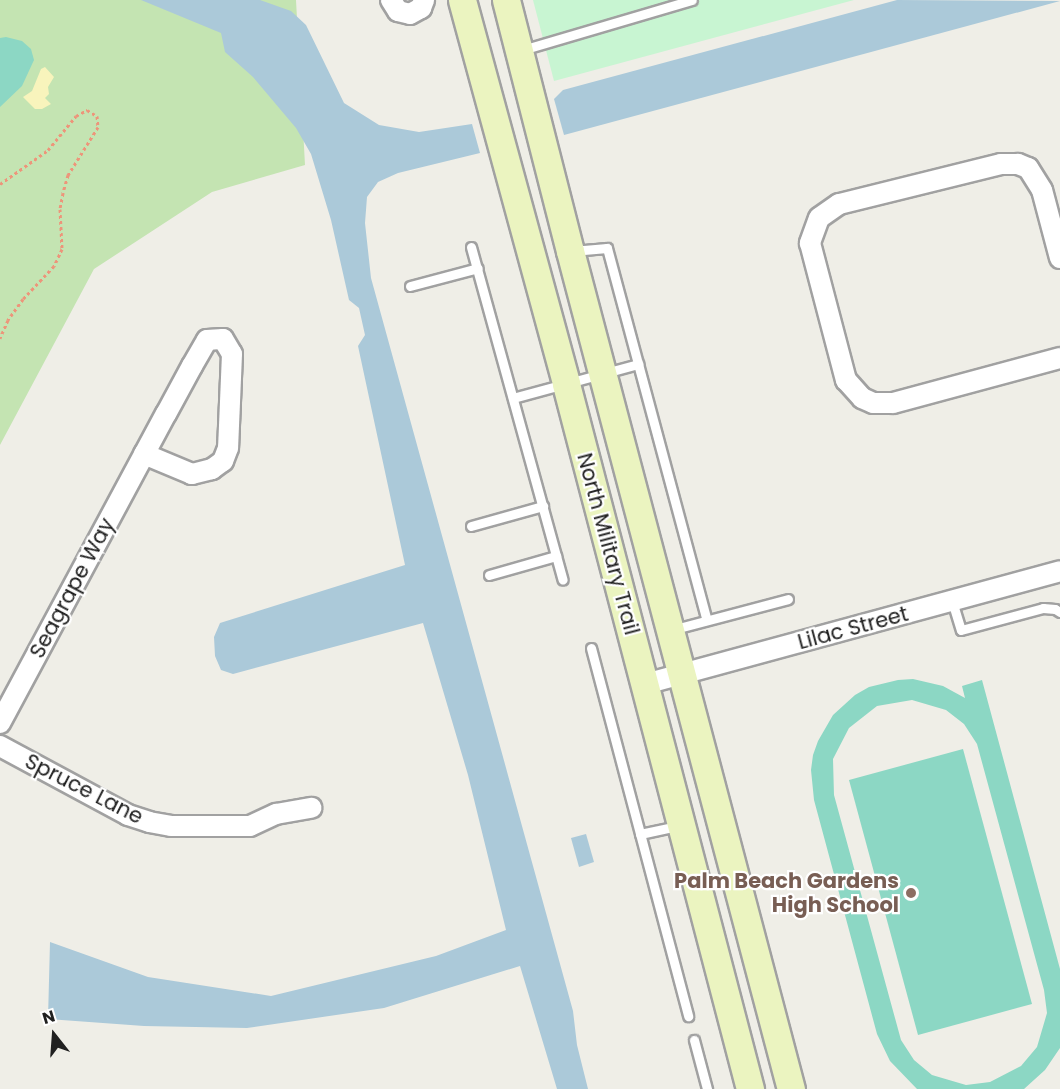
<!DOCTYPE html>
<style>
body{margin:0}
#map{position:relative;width:1060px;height:1089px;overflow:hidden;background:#efeee7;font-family:Poppins,sans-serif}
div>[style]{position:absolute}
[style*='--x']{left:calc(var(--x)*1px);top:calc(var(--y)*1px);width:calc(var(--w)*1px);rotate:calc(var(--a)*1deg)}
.grass>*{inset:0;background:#c4e4b2}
.sand>*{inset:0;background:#f8f4bc}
.park>*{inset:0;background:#c8f5d2}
.pitch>*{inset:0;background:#8cd7c4}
.water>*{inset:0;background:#abc9d9}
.path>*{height:3px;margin-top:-1.5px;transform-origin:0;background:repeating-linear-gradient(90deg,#ed957a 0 3px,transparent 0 6px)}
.roads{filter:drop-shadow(2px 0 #a1a1a1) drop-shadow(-2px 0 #a1a1a1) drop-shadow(0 2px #a1a1a1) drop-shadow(0 -2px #a1a1a1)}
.lane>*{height:9px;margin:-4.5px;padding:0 4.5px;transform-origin:4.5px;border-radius:4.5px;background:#fff}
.street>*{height:20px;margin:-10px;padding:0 10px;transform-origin:10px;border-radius:10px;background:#fff}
.secondary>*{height:27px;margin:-13.5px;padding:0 13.5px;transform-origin:13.5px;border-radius:13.5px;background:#ebf4c0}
.dots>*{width:16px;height:16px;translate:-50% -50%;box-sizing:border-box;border:3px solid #fff;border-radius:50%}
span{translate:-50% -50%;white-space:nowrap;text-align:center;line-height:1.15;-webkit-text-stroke:4.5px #fff;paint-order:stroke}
.street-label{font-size:21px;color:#202020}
.education-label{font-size:21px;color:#785e54;font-weight:700}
.right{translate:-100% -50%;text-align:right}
.north{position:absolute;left:24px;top:1005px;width:60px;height:60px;-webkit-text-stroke:4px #fff;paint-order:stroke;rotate:343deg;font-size:16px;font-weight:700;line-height:24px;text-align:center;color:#202020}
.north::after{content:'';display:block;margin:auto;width:21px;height:27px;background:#202020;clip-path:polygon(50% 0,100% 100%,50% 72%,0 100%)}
</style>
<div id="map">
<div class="grass">
<div style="clip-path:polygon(0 0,296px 0,305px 165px,212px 192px,94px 269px,0 445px)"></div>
</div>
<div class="sand">
<div style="clip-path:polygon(45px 67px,54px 77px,48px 87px,49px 94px,45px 98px,51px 104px,42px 109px,35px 109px,23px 97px,32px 91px,41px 69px)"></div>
</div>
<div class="park">
<div style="clip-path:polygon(533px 0,854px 0,554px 81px)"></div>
</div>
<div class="pitch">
<div style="clip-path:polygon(6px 37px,22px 41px,31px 49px,34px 60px,22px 86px,0 107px,0 38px)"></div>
<div style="clip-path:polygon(evenodd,913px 679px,943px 686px,965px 698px,962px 686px,982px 680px,1060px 969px,1060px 1048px,1045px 1070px,1024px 1089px,917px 1089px,890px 1061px,877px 1034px,814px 800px,811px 770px,813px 755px,818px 741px,833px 715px,855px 695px,869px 687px,898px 680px,913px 679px,912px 700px,946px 710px,964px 724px,977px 744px,1044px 990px,1047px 1013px,1037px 1047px,1021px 1066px,990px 1082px,966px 1085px,932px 1075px,914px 1060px,901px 1040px,834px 795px,833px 759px,849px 728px,877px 706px,912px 700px)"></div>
<div style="clip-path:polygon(963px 749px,1032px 1004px,918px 1035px,849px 780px)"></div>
</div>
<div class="water">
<div style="clip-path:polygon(141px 0,260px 0,291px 11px,306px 25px,344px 103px,379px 125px,419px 132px,472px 124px,480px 153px,398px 173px,378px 182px,367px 197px,365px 223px,371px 278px,573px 1011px,577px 1045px,588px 1089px,557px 1089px,520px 966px,384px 1008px,247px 1028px,144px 1026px,48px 1019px,50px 942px,148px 977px,271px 996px,436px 956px,506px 930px,468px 775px,423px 623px,233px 674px,221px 670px,215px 656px,214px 637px,220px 623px,405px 565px,358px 346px,365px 335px,359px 308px,349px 300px,331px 220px,311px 154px,296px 128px,253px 77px,225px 52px,221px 33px)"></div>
<div style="clip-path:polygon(897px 0,1060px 1px,564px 135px,554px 99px,563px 90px)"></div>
<div style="clip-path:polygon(586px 834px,594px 862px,579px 867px,571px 838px)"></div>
</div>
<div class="path">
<div style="--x:0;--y:184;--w:59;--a:-35.3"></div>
<div style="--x:48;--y:150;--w:44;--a:-50.5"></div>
<div style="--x:76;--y:116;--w:13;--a:-29"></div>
<div style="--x:87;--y:110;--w:12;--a:31"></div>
<div style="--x:97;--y:116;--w:11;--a:85"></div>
<div style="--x:98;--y:127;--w:57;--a:122"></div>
<div style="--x:68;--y:175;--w:19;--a:106"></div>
<div style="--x:63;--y:193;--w:16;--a:101"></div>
<div style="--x:60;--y:209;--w:40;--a:87.1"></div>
<div style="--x:62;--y:249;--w:19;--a:115"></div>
<div style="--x:54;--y:266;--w:45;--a:133.2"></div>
<div style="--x:23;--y:299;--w:26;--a:126"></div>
<div style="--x:8;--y:320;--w:20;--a:114"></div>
</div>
<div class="roads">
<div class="lane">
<div style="--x:522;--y:50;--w:177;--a:-16.4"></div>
<div style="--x:471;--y:247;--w:345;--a:74.6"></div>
<div style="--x:572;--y:251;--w:35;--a:-5"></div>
<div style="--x:607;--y:248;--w:385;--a:75"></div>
<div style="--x:410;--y:286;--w:70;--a:-14.8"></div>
<div style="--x:513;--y:398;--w:130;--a:-15.2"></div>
<div style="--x:471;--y:526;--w:75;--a:-15.5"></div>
<div style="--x:489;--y:575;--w:70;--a:-15.8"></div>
<div style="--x:952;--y:601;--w:30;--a:73"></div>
<div style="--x:961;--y:630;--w:85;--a:-15"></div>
<div style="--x:1043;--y:608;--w:12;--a:5"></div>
<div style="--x:1055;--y:609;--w:6;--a:31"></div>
<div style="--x:671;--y:630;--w:121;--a:-14.8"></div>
<div style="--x:591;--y:648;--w:381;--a:75.2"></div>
<div style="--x:640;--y:834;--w:40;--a:-12"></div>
<div style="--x:694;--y:1040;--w:51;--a:75.1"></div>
</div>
<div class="street">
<div style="--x:391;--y:0;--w:13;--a:58"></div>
<div style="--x:398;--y:11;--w:12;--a:14"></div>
<div style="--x:410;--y:14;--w:13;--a:-29"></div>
<div style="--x:421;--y:8;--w:9;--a:-69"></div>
<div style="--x:1060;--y:258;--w:70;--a:-104.8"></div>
<div style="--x:1042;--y:190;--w:26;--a:-122"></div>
<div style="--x:1028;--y:168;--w:11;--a:-158"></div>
<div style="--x:1018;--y:164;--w:17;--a:180"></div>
<div style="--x:1001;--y:164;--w:167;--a:166.1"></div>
<div style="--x:839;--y:204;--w:24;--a:145"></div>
<div style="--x:819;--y:218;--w:27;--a:110"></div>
<div style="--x:810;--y:243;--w:142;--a:75.3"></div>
<div style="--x:846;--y:380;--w:24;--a:48"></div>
<div style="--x:862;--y:398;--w:12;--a:24"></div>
<div style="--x:873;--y:403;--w:20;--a:0"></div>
<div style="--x:893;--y:403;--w:173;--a:-15.1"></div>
<div style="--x:645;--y:684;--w:430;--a:-15.2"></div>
<div style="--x:0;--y:723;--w:351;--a:-61.8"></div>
<div style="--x:166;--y:414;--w:55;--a:-61.6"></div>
<div style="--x:192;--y:366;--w:30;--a:-60"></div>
<div style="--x:207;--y:340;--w:16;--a:-4"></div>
<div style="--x:223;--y:339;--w:17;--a:59"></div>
<div style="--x:232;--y:354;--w:94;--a:92.4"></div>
<div style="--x:228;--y:448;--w:14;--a:111"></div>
<div style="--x:223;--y:461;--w:14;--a:144"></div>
<div style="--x:212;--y:469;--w:21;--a:166"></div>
<div style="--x:192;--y:474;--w:52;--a:-157.4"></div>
<div style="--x:0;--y:746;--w:145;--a:28.3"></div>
<div style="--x:128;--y:815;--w:22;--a:18"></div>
<div style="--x:149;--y:822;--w:22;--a:10"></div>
<div style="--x:171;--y:826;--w:79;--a:0"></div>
<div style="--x:250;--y:826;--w:29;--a:-25"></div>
<div style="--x:276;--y:814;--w:36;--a:-10"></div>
</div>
<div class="secondary">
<div style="--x:462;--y:0;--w:398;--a:74.8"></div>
<div style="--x:566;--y:384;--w:729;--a:75.37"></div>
<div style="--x:506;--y:0;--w:259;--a:75.7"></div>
<div style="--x:570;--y:251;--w:867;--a:75.23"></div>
</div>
</div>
<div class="dots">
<div style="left:911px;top:893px;background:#8d6e63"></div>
</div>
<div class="street-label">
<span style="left:608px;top:544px;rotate:75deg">North Military Trail</span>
<span style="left:72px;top:588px;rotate:-62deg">Seagrape Way</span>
<span style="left:853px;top:628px;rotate:-15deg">Lilac Street</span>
<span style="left:84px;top:789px;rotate:27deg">Spruce Lane</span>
</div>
<div class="education-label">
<span class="right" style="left:899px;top:893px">Palm Beach Gardens<br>High School</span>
</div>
<div class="north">N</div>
</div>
